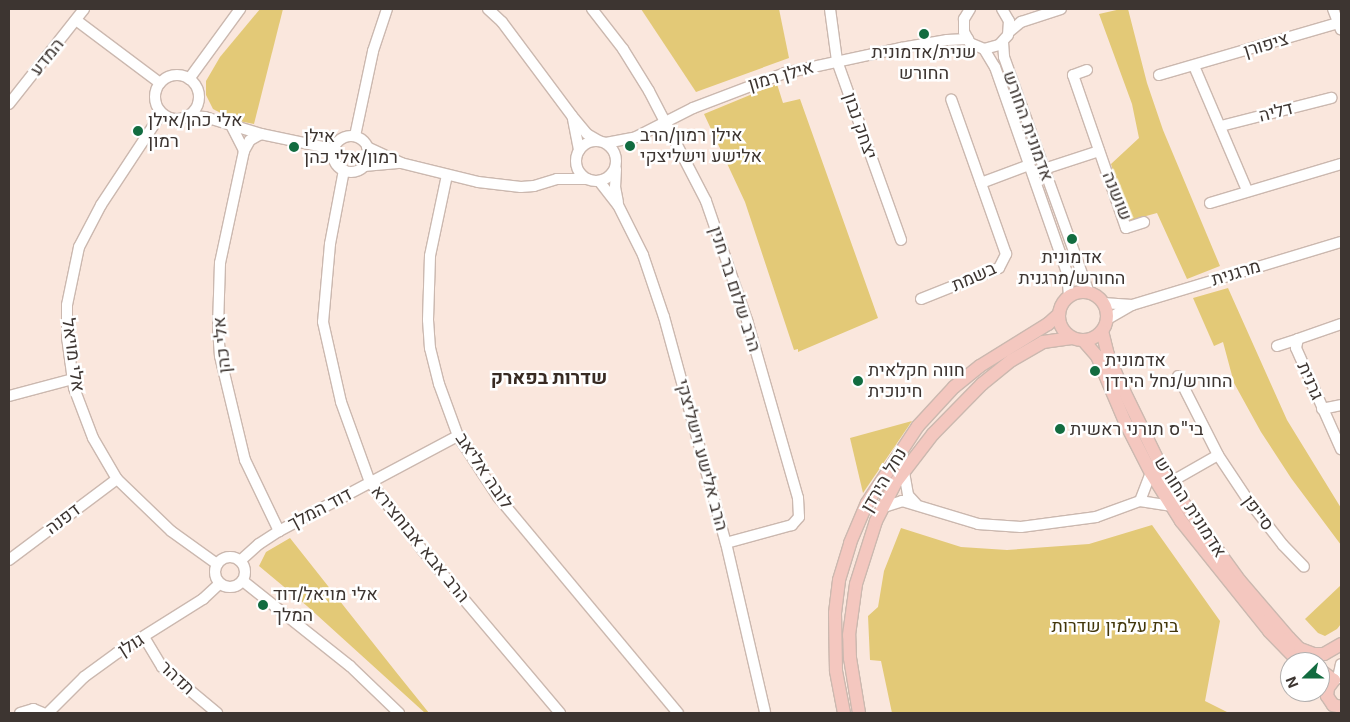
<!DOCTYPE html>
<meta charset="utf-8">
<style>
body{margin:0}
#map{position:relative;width:1350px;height:722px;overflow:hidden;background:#fae7dd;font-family:Inter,Heebo,sans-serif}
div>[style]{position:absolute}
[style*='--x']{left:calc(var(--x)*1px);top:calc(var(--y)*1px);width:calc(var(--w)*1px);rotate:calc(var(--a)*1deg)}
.green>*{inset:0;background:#e3c977}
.roads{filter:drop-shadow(1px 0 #cbb8af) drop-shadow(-1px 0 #cbb8af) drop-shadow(0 1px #cbb8af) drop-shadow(0 -1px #cbb8af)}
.minor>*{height:10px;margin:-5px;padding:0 5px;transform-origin:5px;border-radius:5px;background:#fff}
.minor>.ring{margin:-5px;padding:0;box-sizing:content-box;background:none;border:10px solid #fff;border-radius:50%}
.major>*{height:12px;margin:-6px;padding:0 6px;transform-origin:6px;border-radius:6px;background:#f4c7bf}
.major>.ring{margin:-6px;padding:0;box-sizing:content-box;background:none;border:12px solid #f4c7bf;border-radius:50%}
.dots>*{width:14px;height:14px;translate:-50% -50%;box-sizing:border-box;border:2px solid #fff;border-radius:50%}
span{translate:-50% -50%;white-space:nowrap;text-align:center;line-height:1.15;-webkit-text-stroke:5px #fff;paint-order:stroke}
.street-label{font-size:18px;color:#3d3531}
.poi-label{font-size:18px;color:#3d3531}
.left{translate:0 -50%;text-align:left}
.park-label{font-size:18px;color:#42360b}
.neighbourhood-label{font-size:19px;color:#382a22;font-weight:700}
.frame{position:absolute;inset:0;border:10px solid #3d3531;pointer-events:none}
.north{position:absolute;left:1280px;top:652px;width:50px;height:50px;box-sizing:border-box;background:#fff;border:1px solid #b1aead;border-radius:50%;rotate:248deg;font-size:14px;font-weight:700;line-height:20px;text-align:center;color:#3d3531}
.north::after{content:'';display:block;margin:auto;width:18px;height:22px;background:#126c40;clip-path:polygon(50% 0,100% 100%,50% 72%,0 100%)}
</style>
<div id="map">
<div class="green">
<div style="clip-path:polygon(260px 9px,283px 9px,254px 124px,234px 120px,213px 109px,206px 95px,206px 81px,220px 57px)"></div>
<div style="clip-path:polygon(641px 9px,779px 9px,789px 58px,696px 92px)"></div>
<div style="clip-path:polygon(1121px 9px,1128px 9px,1147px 83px,1163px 130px,1220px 266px,1187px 279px,1157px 213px,1128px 221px,1111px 164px,1139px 138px,1132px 104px,1099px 14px)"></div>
<div style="clip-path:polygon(777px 84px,783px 103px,800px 99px,878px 318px,798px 352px,798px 349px,794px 350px,745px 202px,704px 114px)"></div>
<div style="clip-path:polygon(1228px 288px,1287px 420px,1341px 508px,1341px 545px,1291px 478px,1261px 432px,1234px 383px,1223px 342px,1214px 346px,1193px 298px)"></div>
<div style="clip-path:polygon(912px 421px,863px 493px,850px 438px)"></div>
<div style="clip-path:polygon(1152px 525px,1220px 621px,1205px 701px,1229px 713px,892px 713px,881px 661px,870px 660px,868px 616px,878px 607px,884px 571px,901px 528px,961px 547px,1007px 550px,1089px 544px)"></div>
<div style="clip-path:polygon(290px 538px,396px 672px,429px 713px,425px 713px,307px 606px,259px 566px,266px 552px)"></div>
<div style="clip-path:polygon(1341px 585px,1341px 624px,1337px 629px,1325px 636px,1318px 633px,1305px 619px)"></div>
</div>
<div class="roads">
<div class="minor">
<div style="--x:488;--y:9;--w:19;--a:43"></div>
<div style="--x:502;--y:22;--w:117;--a:53.3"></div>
<div style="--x:572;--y:116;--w:23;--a:50"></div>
<div style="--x:587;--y:134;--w:14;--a:30"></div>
<div style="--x:592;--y:9;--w:51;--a:52.2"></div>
<div style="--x:623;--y:49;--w:49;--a:58.2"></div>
<div style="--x:649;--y:91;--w:124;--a:62.6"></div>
<div style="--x:706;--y:201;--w:126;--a:71"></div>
<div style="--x:747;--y:320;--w:185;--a:74"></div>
<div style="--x:798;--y:498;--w:19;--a:87"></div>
<div style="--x:799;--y:517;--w:11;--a:131"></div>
<div style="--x:792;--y:525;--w:68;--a:164.7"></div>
<div style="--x:830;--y:9;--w:52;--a:82.3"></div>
<div style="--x:837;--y:61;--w:190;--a:70.3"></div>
<div style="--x:970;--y:9;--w:12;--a:121"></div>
<div style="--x:964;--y:19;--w:13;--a:90"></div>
<div style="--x:964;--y:32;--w:13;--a:61"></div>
<div style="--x:970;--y:43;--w:15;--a:23"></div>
<div style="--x:984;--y:49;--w:16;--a:-15"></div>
<div style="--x:999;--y:45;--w:13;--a:-48"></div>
<div style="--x:1008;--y:35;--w:14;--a:-86"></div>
<div style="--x:1009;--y:21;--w:14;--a:-120"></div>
<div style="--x:1333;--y:9;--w:22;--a:69"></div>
<div style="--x:76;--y:20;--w:105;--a:36.9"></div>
<div style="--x:1009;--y:32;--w:16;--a:-40"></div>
<div style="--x:1021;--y:22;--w:42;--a:-18"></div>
<div style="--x:1003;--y:42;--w:15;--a:86"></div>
<div style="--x:1004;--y:57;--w:251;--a:70.2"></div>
<div style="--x:984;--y:49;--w:21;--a:59"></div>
<div style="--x:995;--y:67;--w:218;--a:70.7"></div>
<div style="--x:1067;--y:273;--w:24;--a:85"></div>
<div style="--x:1194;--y:66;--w:135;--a:66.9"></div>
<div style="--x:1087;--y:70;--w:15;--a:160"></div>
<div style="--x:1073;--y:75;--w:162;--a:70.9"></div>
<div style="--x:1126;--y:228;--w:19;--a:-18"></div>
<div class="ring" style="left:155px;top:75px;width:34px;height:34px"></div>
<div style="--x:1159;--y:75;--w:186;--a:-16.2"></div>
<div style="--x:189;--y:79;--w:87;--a:-53.9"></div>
<div style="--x:9;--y:104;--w:121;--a:-51.7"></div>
<div style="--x:161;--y:114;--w:109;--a:123.4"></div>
<div style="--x:101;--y:205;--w:47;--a:117.6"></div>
<div style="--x:79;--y:247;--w:59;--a:101.7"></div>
<div style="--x:67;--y:305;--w:32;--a:90"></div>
<div style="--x:67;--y:337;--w:51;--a:82.2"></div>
<div style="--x:74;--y:388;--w:53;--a:69.2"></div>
<div style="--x:93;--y:438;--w:48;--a:59.7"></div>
<div style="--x:117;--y:479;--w:75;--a:43.9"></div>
<div style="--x:171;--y:531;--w:57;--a:35.7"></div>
<div style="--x:188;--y:116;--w:17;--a:3"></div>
<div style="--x:205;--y:117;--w:59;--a:16.9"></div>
<div style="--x:261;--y:134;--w:74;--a:11.8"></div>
<div style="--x:573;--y:119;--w:32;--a:79"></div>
<div style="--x:231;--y:125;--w:29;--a:63"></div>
<div style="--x:1221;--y:126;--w:114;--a:-14.3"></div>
<div style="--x:261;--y:134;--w:13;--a:151"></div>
<div style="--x:250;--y:140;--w:13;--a:119"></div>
<div style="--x:244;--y:151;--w:115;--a:102.1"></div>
<div style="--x:220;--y:263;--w:65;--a:91.8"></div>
<div style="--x:218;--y:328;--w:28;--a:86"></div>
<div style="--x:220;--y:356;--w:107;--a:76.5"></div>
<div style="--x:245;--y:460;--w:79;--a:64.4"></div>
<div style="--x:355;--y:136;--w:87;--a:-78"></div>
<div style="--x:373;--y:51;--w:44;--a:-71.6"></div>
<div class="ring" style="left:333px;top:136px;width:26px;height:26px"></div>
<div class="ring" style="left:576px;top:141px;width:30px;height:30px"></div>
<div style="--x:606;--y:143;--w:31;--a:-11"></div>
<div style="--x:636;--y:137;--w:64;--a:-27"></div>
<div style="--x:693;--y:108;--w:98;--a:-20.8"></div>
<div style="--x:785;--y:73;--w:119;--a:-12.2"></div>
<div style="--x:901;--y:48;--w:47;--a:-9.9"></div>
<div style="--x:947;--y:40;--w:21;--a:-3"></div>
<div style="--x:367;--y:147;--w:38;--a:25"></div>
<div style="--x:401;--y:163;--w:79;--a:13.9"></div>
<div style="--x:478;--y:182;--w:43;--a:6.6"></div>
<div style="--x:521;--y:187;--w:13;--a:-4"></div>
<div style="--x:534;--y:186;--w:24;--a:-17"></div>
<div style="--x:557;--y:179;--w:30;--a:0"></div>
<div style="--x:364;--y:166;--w:34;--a:-5"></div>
<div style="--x:616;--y:169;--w:18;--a:93"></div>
<div style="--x:615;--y:187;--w:15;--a:79"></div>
<div style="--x:1044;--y:169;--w:58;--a:-18.1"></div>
<div style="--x:344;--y:170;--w:75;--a:100.7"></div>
<div style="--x:330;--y:244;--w:78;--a:95.1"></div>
<div style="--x:323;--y:322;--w:82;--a:77.3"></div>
<div style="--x:341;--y:402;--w:85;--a:70.1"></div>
<div style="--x:370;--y:482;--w:88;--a:52.4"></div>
<div style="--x:424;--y:552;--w:211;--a:49.8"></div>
<div style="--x:447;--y:175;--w:83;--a:101.9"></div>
<div style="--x:430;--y:256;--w:64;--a:91.8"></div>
<div style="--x:428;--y:320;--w:28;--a:86"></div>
<div style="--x:430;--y:348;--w:37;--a:76"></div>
<div style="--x:439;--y:384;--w:55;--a:69.9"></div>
<div style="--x:458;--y:436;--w:73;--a:56.7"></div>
<div style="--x:498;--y:497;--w:281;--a:50.2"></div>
<div style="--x:599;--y:181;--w:31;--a:52"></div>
<div style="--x:618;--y:205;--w:56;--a:63.4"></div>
<div style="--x:643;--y:255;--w:65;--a:71.3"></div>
<div style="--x:664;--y:317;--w:234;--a:74.7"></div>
<div style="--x:726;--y:543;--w:173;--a:77"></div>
<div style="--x:981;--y:183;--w:51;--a:-20.6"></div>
<div style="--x:1210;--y:203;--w:137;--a:-16.6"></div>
<div style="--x:921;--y:299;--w:84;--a:-21.7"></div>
<div style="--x:999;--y:268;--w:16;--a:-63"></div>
<div style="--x:1006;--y:254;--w:164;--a:-109.5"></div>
<div style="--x:1103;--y:303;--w:29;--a:4"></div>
<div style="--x:1106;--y:320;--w:30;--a:-30"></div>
<div style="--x:1132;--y:305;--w:218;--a:-16.8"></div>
<div style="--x:1341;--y:324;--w:46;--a:160.8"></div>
<div style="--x:1298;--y:339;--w:9;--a:103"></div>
<div style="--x:1296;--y:348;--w:111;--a:66"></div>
<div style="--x:1277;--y:346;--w:22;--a:-18"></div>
<div style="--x:1178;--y:376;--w:89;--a:63.1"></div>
<div style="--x:1218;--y:455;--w:54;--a:56.3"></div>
<div style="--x:1248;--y:500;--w:57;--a:52.1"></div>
<div style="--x:1283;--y:545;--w:30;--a:46"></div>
<div style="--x:9;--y:396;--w:66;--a:-14.9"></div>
<div style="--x:1322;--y:409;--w:19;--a:-12"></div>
<div style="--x:904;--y:472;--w:23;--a:80"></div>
<div style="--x:908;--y:495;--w:12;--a:48"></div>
<div style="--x:1169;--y:483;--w:56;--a:-29.7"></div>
<div style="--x:1140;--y:501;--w:30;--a:-69"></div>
<div style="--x:884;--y:507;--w:19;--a:-18"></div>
<div style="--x:902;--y:501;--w:79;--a:16.8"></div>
<div style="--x:978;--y:524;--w:43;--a:4"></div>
<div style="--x:1021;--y:527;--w:76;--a:-7.6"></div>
<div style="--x:1096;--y:517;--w:47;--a:-20"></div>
<div style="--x:1140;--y:501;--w:31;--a:9"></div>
<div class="ring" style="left:215px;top:557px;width:20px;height:20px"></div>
<div style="--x:9;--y:560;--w:135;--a:-36.9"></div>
<div style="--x:240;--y:561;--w:25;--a:-42"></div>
<div style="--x:259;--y:544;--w:24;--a:-33"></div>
<div style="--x:279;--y:531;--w:203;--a:-28"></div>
<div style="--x:243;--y:581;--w:137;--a:38.5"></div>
<div style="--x:350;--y:666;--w:68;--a:43.8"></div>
<div style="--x:144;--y:637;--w:35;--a:59"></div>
<div style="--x:162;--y:667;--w:72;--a:39.9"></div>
<div style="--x:1334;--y:680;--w:4;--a:-27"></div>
<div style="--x:1338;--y:678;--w:14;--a:-78"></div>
<div style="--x:20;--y:713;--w:14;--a:-17"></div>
<div style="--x:33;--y:709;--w:11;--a:22"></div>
<div style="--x:48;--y:713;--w:51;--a:-45"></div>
<div style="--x:84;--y:677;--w:41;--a:-36"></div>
<div style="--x:117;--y:653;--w:102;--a:-32.1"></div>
<div style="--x:203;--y:599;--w:23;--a:-43"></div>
</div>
<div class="major">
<div class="ring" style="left:1059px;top:292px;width:36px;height:36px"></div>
<div style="--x:1102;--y:331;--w:25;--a:76"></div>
<div style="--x:1108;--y:355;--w:26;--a:67"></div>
<div style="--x:1118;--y:379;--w:116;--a:63.9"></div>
<div style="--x:1169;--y:483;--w:121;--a:54.1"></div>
<div style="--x:1240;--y:581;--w:75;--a:49.3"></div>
<div style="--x:1289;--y:638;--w:33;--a:46"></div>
<div style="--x:1083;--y:340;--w:21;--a:49"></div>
<div style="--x:1097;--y:356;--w:72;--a:67"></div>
<div style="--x:1125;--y:422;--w:57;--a:63"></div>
<div style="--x:1151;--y:473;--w:57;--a:58"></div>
<div style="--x:1181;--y:521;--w:141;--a:51.3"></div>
<div style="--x:1269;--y:631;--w:43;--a:45.9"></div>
<div style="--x:1300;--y:649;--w:15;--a:20"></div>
<div style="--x:1314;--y:654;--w:10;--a:0"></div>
<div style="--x:1324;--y:654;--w:20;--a:-30"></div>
<div style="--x:1320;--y:670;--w:17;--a:36"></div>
<div style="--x:1334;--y:680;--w:10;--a:127"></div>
<div style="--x:1328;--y:688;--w:8;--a:97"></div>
<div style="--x:1327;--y:696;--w:11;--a:56"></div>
<div style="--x:1333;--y:705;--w:8;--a:14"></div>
<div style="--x:844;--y:713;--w:43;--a:-100.8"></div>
<div style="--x:836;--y:671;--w:58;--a:-91"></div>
<div style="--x:835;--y:613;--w:33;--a:-83"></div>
<div style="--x:839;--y:580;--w:39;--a:-73"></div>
<div style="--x:850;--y:543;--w:43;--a:-67"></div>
<div style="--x:867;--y:503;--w:92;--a:-56.5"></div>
<div style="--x:918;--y:426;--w:53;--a:-47.3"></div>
<div style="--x:954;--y:387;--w:33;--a:-39"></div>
<div style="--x:980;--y:366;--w:80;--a:-31.7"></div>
<div style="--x:1048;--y:324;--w:15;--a:-42"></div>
<div style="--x:859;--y:713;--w:56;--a:-99.3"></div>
<div style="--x:850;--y:658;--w:23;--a:-92"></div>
<div style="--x:849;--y:635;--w:51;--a:-82.2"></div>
<div style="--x:856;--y:584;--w:66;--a:-72.4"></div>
<div style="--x:876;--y:521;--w:44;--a:-62.9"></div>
<div style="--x:896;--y:482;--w:61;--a:-52.4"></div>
<div style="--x:933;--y:434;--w:70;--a:-45.6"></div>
<div style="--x:982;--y:384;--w:38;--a:-39"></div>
<div style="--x:1012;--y:360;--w:36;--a:-30"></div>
<div style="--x:1043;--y:342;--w:29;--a:-8"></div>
</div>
</div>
<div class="dots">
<div style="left:924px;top:34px;background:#126c40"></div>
<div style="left:138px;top:131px;background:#126c40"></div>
<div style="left:630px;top:146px;background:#126c40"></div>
<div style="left:294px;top:147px;background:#126c40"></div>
<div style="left:1072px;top:239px;background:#126c40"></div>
<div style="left:1095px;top:371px;background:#126c40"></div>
<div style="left:858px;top:381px;background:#126c40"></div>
<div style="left:1060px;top:429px;background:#126c40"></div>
<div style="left:263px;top:605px;background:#126c40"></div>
</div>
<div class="street-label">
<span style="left:1266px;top:45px;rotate:-17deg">ציפורן</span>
<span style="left:47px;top:57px;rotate:-51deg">המדע</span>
<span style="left:781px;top:76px;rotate:-16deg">אילן רמון</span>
<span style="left:1276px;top:112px;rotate:-14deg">דליה</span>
<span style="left:860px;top:126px;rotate:71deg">יצחק נבון</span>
<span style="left:1028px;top:126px;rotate:70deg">אדמונית החורש</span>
<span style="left:1117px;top:196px;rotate:68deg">שושנה</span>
<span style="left:1236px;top:273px;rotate:-17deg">מרגנית</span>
<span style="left:974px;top:277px;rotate:-24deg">בשמת</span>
<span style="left:735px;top:289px;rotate:72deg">הרב שלום בר חנין</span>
<span style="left:222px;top:345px;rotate:-96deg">אלי כהן</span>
<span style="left:73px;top:355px;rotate:82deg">אלי מויאל</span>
<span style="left:1310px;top:381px;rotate:66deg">גרנית</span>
<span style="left:702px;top:455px;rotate:75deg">הרב אלישע וישליצקי</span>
<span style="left:484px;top:471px;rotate:56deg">לובה אליאב</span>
<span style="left:884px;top:480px;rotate:-59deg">נחל הירדן</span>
<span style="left:1190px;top:507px;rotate:57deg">אדמונית החורש</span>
<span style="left:320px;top:509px;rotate:-28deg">דוד המלך</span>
<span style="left:1258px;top:513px;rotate:53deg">סייפן</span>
<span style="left:63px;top:519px;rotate:-37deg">דפנה</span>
<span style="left:420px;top:544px;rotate:51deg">הרב אבא אבוחצירא</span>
<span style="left:131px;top:645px;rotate:-32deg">גולן</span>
<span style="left:177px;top:678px;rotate:43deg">תדהר</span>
</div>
<div class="poi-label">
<span style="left:924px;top:63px">שנית/אדמונית<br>החורש</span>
<span class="left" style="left:148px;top:131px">אלי כהן/אילן<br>רמון</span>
<span class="left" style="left:640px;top:146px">אילן רמון/הרב<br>אלישע וישליצקי</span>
<span class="left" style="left:304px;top:147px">אילן<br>רמון/אלי כהן</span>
<span style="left:1072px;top:268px">אדמונית<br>החורש/מרגנית</span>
<span class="left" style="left:1105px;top:371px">אדמונית<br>החורש/נחל הירדן</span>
<span class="left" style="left:868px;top:381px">חווה חקלאית<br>חינוכית</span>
<span class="left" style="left:1070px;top:429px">בי"ס תורני ראשית</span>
<span class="left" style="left:273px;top:605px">אלי מויאל/דוד<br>המלך</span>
</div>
<div class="park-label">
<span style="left:1115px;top:626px">בית עלמין שדרות</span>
</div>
<div class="neighbourhood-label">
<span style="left:549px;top:378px">שדרות בפארק</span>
</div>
<div class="frame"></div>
<div class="north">N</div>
</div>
